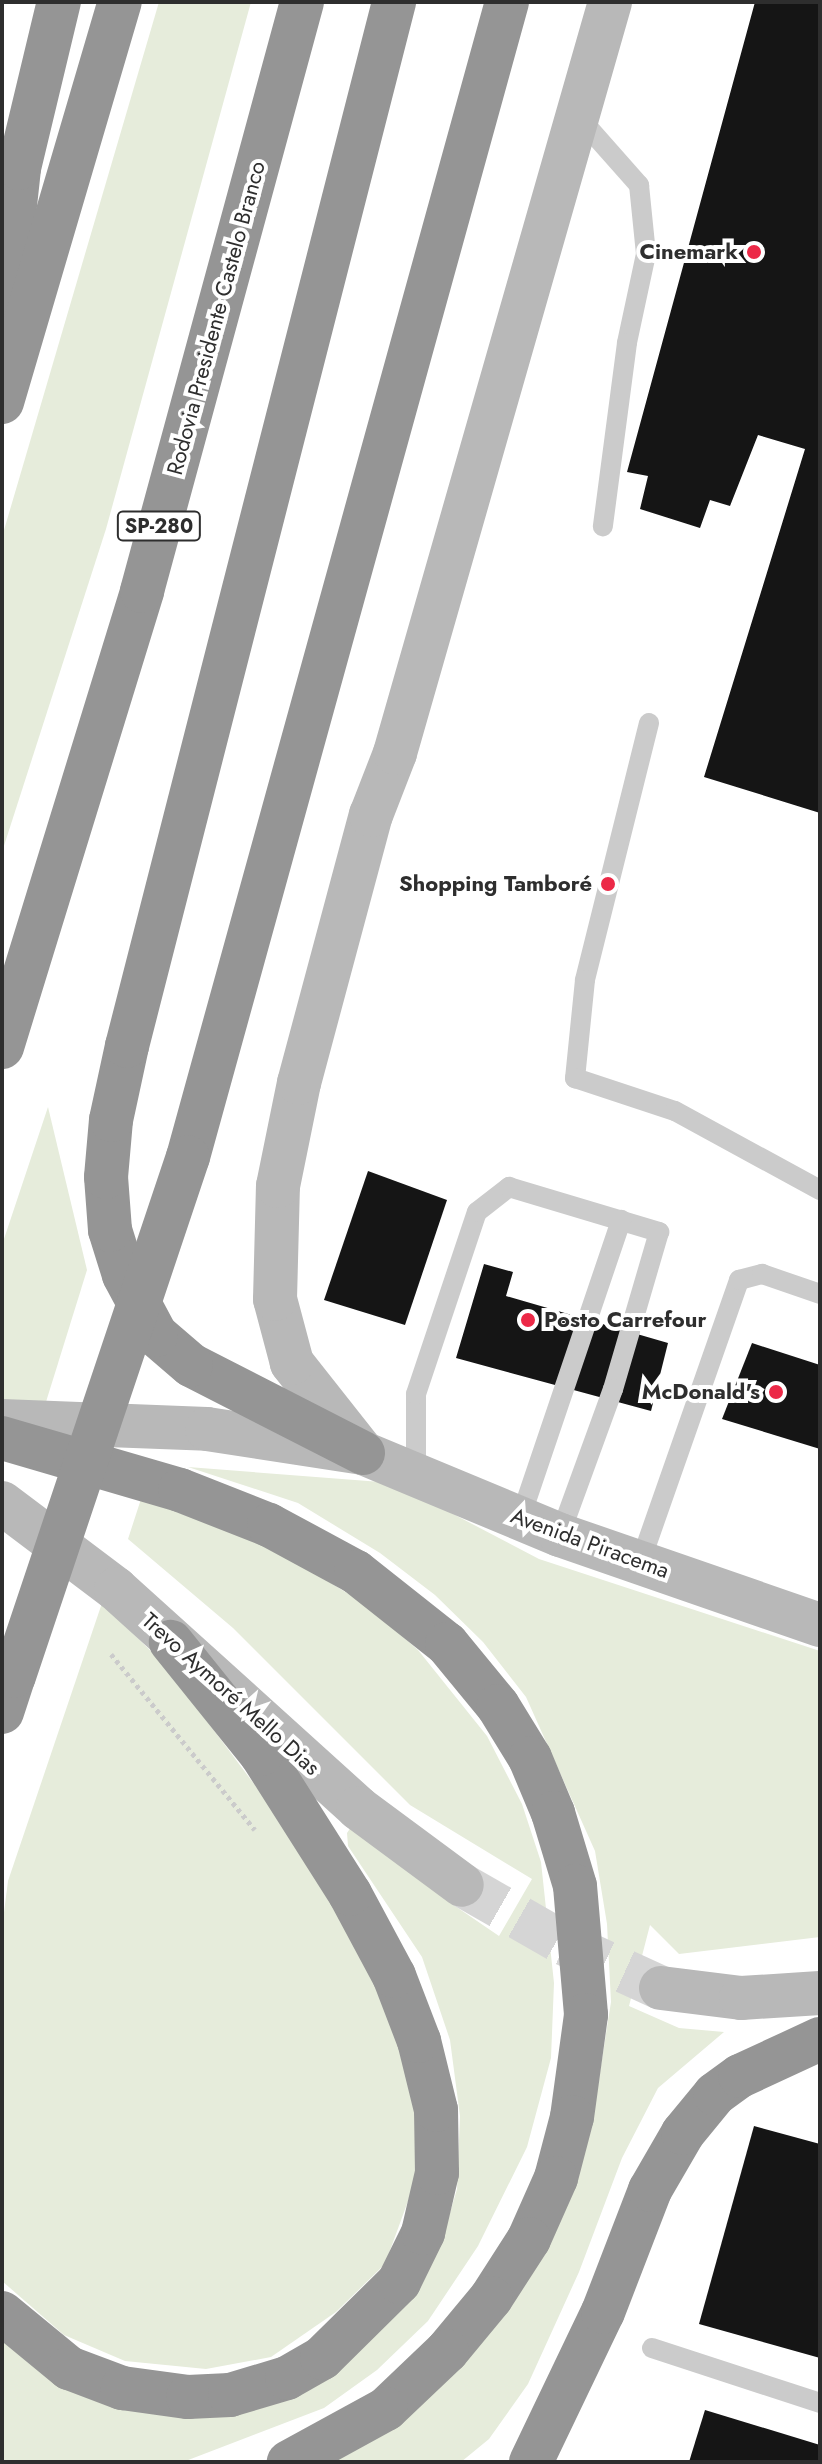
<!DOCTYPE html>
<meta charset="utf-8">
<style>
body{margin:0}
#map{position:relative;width:822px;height:2464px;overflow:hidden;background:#fff;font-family:Jost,sans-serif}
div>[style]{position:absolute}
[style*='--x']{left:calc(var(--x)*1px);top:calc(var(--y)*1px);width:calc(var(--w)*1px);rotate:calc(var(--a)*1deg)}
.green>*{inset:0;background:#e6ecdb}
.building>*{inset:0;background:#151515}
.secondary-tunnel>*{height:44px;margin-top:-22px;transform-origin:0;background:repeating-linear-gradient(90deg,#d5d5d5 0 44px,transparent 0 66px)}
.path>*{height:5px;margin-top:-2.5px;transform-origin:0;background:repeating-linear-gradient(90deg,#cbcbcb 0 4px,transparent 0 8px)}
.lane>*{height:20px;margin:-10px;padding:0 10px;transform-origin:10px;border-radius:10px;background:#cbcbcb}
.secondary>*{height:44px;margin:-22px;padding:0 22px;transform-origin:22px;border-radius:22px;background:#b8b8b8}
.highway>*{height:44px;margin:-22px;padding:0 22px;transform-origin:22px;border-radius:22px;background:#959595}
.highway-bridge>*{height:44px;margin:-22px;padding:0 22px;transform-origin:22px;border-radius:22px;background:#959595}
.dots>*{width:22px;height:22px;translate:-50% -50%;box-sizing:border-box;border:4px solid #fff;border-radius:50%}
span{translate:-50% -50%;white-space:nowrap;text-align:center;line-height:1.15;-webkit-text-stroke:8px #fff;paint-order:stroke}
.shield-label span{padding:2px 6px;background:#fff;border:2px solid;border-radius:6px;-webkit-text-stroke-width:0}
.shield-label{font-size:20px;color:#2e2e2e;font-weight:700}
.poi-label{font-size:22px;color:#2e2e2e;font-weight:700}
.right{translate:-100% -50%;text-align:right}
.left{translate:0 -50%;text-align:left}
.street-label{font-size:22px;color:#2e2e2e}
.frame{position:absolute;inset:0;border:4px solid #2e2e2e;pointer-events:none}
</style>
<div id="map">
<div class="green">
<div style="clip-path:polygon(159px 2px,251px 2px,106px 529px,2px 852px,2px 537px)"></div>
<div style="clip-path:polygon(48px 1107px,87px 1270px,41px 1418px,2px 1404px,2px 1245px)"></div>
<div style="clip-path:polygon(188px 1467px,394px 1483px,539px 1559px,820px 1651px,820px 1937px,679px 1954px,650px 1925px,629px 2006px,679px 2028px,724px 2032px,658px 2088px,622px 2158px,579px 2272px,528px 2384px,489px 2439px,461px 2462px,321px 2462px,434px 2385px,597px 2091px,611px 2002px,607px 1924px,595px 1851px,526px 1697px,483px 1642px,435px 1595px,380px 1553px,298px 1503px)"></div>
<div style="clip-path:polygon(141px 1499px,268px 1545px,367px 1605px,418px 1650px,487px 1736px,522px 1804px,541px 1862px,554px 1983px,551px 2058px,527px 2147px,478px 2246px,428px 2321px,377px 2370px,324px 2408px,183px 2462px,2px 2462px,2px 2338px,262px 2403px,441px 2243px,457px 2189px,460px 2116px,450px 2040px,422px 1957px,348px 1846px,347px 1833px,353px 1824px,364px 1827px,455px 1906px,499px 1936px,532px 1879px,410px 1805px,233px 1628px,128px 1539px)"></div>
<div style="clip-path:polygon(102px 1603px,165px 1665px,287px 1828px,392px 2006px,415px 2096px,415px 2182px,385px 2264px,336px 2312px,271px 2357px,206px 2369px,125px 2361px,64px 2335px,2px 2281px,2px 1928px,8px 1881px)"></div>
</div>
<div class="building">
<div style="clip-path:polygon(755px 2px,820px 2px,820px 813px,704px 777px,805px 449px,758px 435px,730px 506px,710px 500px,700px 528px,640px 509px,648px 476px,627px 472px)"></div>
<div style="clip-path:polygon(368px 1171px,447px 1200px,405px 1325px,324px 1300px)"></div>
<div style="clip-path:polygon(484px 1264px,513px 1272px,506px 1296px,668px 1343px,651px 1411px,456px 1358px)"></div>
<div style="clip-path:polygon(752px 1343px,820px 1365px,820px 1449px,722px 1419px)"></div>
<div style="clip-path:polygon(754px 2126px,820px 2144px,820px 2358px,699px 2324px)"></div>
<div style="clip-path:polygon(705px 2410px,820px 2445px,820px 2462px,689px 2462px)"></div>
</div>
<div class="secondary-tunnel">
<div style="--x:462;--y:1885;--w:119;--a:29.8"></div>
<div style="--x:565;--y:1944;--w:106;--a:24.6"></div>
</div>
<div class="path">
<div style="--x:111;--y:1654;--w:227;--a:50.7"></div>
</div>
<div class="lane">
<div style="--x:577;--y:115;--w:94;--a:48.5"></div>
<div style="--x:639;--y:185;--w:69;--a:84.2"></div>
<div style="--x:646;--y:254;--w:91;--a:102.1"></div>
<div style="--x:627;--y:343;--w:185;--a:97.5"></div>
<div style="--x:649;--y:723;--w:265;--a:104"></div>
<div style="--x:585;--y:980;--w:99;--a:95.8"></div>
<div style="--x:575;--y:1078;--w:105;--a:18.3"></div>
<div style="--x:675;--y:1111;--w:165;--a:28.6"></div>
<div style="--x:416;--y:1477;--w:83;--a:-90"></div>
<div style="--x:416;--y:1394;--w:192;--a:-71.5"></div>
<div style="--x:477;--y:1212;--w:41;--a:-38"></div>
<div style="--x:509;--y:1187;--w:157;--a:16.7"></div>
<div style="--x:659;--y:1232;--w:164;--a:106.3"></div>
<div style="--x:613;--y:1389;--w:155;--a:110"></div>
<div style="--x:520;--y:1519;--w:316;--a:-71.3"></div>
<div style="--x:640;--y:1563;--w:300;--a:-70.7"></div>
<div style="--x:739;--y:1280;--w:24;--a:-15"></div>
<div style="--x:762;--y:1274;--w:61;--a:19"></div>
<div style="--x:652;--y:2348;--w:177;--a:18.1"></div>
</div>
<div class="secondary">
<div style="--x:2;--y:1421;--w:205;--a:2.2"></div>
<div style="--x:207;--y:1429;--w:158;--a:8.7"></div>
<div style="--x:363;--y:1453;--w:213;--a:22.6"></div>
<div style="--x:560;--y:1535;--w:275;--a:19.1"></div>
<div style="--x:363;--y:1453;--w:115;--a:-128.3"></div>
<div style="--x:292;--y:1363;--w:66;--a:-104.9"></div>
<div style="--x:275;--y:1299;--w:113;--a:-88.5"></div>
<div style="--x:278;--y:1186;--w:105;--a:-78.5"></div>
<div style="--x:299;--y:1083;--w:278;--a:-75"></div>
<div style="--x:371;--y:815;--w:66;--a:-68.8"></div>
<div style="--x:395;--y:753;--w:781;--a:-74.02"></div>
<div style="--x:2;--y:1503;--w:143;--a:37"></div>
<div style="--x:116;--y:1589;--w:326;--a:42.1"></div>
<div style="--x:358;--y:1808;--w:129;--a:36.5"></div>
<div style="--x:661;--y:1988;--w:81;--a:7.1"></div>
<div style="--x:741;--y:1998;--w:79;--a:-3.6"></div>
</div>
<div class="highway">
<div style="--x:2;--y:325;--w:158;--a:-83.8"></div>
<div style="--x:19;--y:168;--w:171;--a:-76.5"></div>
<div style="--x:2;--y:402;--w:417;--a:-73.6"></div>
<div style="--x:2;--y:1047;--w:477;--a:-72.9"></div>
<div style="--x:142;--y:591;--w:610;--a:-74.8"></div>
<div style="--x:188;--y:1157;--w:1198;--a:-74.56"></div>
<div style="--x:2;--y:1438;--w:185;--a:16.3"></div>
<div style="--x:180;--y:1490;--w:96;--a:21.5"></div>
<div style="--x:269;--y:1525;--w:99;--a:28.4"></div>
<div style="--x:356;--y:1572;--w:116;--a:38.4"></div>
<div style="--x:447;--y:1644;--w:80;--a:50.6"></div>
<div style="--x:498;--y:1706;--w:61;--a:58.4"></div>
<div style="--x:530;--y:1758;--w:60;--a:67.3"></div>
<div style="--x:553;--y:1813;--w:76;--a:73.2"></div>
<div style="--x:575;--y:1886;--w:129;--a:85.1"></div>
<div style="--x:586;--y:2015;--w:103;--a:97.8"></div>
<div style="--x:572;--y:2117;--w:63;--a:104.7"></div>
<div style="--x:556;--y:2178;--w:67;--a:113.9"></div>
<div style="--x:529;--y:2239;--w:70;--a:122.8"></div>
<div style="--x:491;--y:2298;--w:69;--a:129.7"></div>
<div style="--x:447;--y:2351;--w:84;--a:136.4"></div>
<div style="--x:386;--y:2409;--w:111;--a:151.3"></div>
<div style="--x:363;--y:1453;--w:193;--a:-152.9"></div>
<div style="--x:191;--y:1365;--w:46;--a:-139.4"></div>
<div style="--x:156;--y:1335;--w:68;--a:-118.1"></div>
<div style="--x:124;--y:1275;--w:47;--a:-107.3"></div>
<div style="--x:110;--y:1230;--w:53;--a:-94.3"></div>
<div style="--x:106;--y:1177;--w:57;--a:-85"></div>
<div style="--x:111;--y:1120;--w:76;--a:-77.8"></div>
<div style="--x:127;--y:1046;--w:1078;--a:-75.65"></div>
<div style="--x:2;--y:1712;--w:38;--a:-72"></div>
<div style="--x:2;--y:2313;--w:87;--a:39.4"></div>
<div style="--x:69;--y:2368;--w:57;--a:20.7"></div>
<div style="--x:122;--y:2388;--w:67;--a:7.8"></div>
<div style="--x:188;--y:2397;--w:42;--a:-2.7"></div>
<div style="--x:230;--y:2395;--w:59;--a:-16.6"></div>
<div style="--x:287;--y:2378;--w:40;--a:-29.7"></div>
<div style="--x:322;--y:2358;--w:108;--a:-44.6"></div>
<div style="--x:399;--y:2282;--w:55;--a:-63.9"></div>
<div style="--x:423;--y:2233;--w:62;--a:-76.9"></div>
<div style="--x:437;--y:2173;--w:63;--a:-90.9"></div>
<div style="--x:436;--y:2110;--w:71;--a:-103.8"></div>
<div style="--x:419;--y:2041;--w:70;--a:-111"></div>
<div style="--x:394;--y:1976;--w:93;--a:-118.2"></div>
<div style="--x:350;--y:1894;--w:166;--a:-122.4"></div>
<div style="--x:261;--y:1754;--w:144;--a:-128.8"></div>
<div style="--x:531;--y:2462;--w:166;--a:-64.4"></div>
<div style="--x:603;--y:2312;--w:131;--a:-68.9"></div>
<div style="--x:650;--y:2190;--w:66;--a:-59.9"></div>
<div style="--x:683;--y:2133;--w:50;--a:-50.6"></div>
<div style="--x:715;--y:2094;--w:31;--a:-36"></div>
<div style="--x:740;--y:2076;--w:88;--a:-24.8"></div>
</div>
<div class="highway-bridge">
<div style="--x:14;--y:1676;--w:547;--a:-71.47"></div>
</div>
<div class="dots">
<div style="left:754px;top:252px;background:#ec2947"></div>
<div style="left:608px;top:884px;background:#ec2947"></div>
<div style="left:528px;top:1320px;background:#ec2947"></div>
<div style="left:776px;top:1392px;background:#ec2947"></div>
</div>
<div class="shield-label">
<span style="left:159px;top:526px">SP-280</span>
</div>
<div class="poi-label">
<span class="right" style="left:738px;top:252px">Cinemark</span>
<span class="right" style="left:592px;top:884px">Shopping Tamboré</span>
<span class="left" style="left:544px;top:1320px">Posto Carrefour</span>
<span class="right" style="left:760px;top:1392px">McDonald's</span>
</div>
<div class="street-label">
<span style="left:216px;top:318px;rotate:-75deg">Rodovia Presidente Castelo Branco</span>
<span style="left:590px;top:1543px;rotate:20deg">Avenida Piracema</span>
<span style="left:231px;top:1694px;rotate:42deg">Trevo Aymoré Mello Dias</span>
</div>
<div class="frame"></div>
</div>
